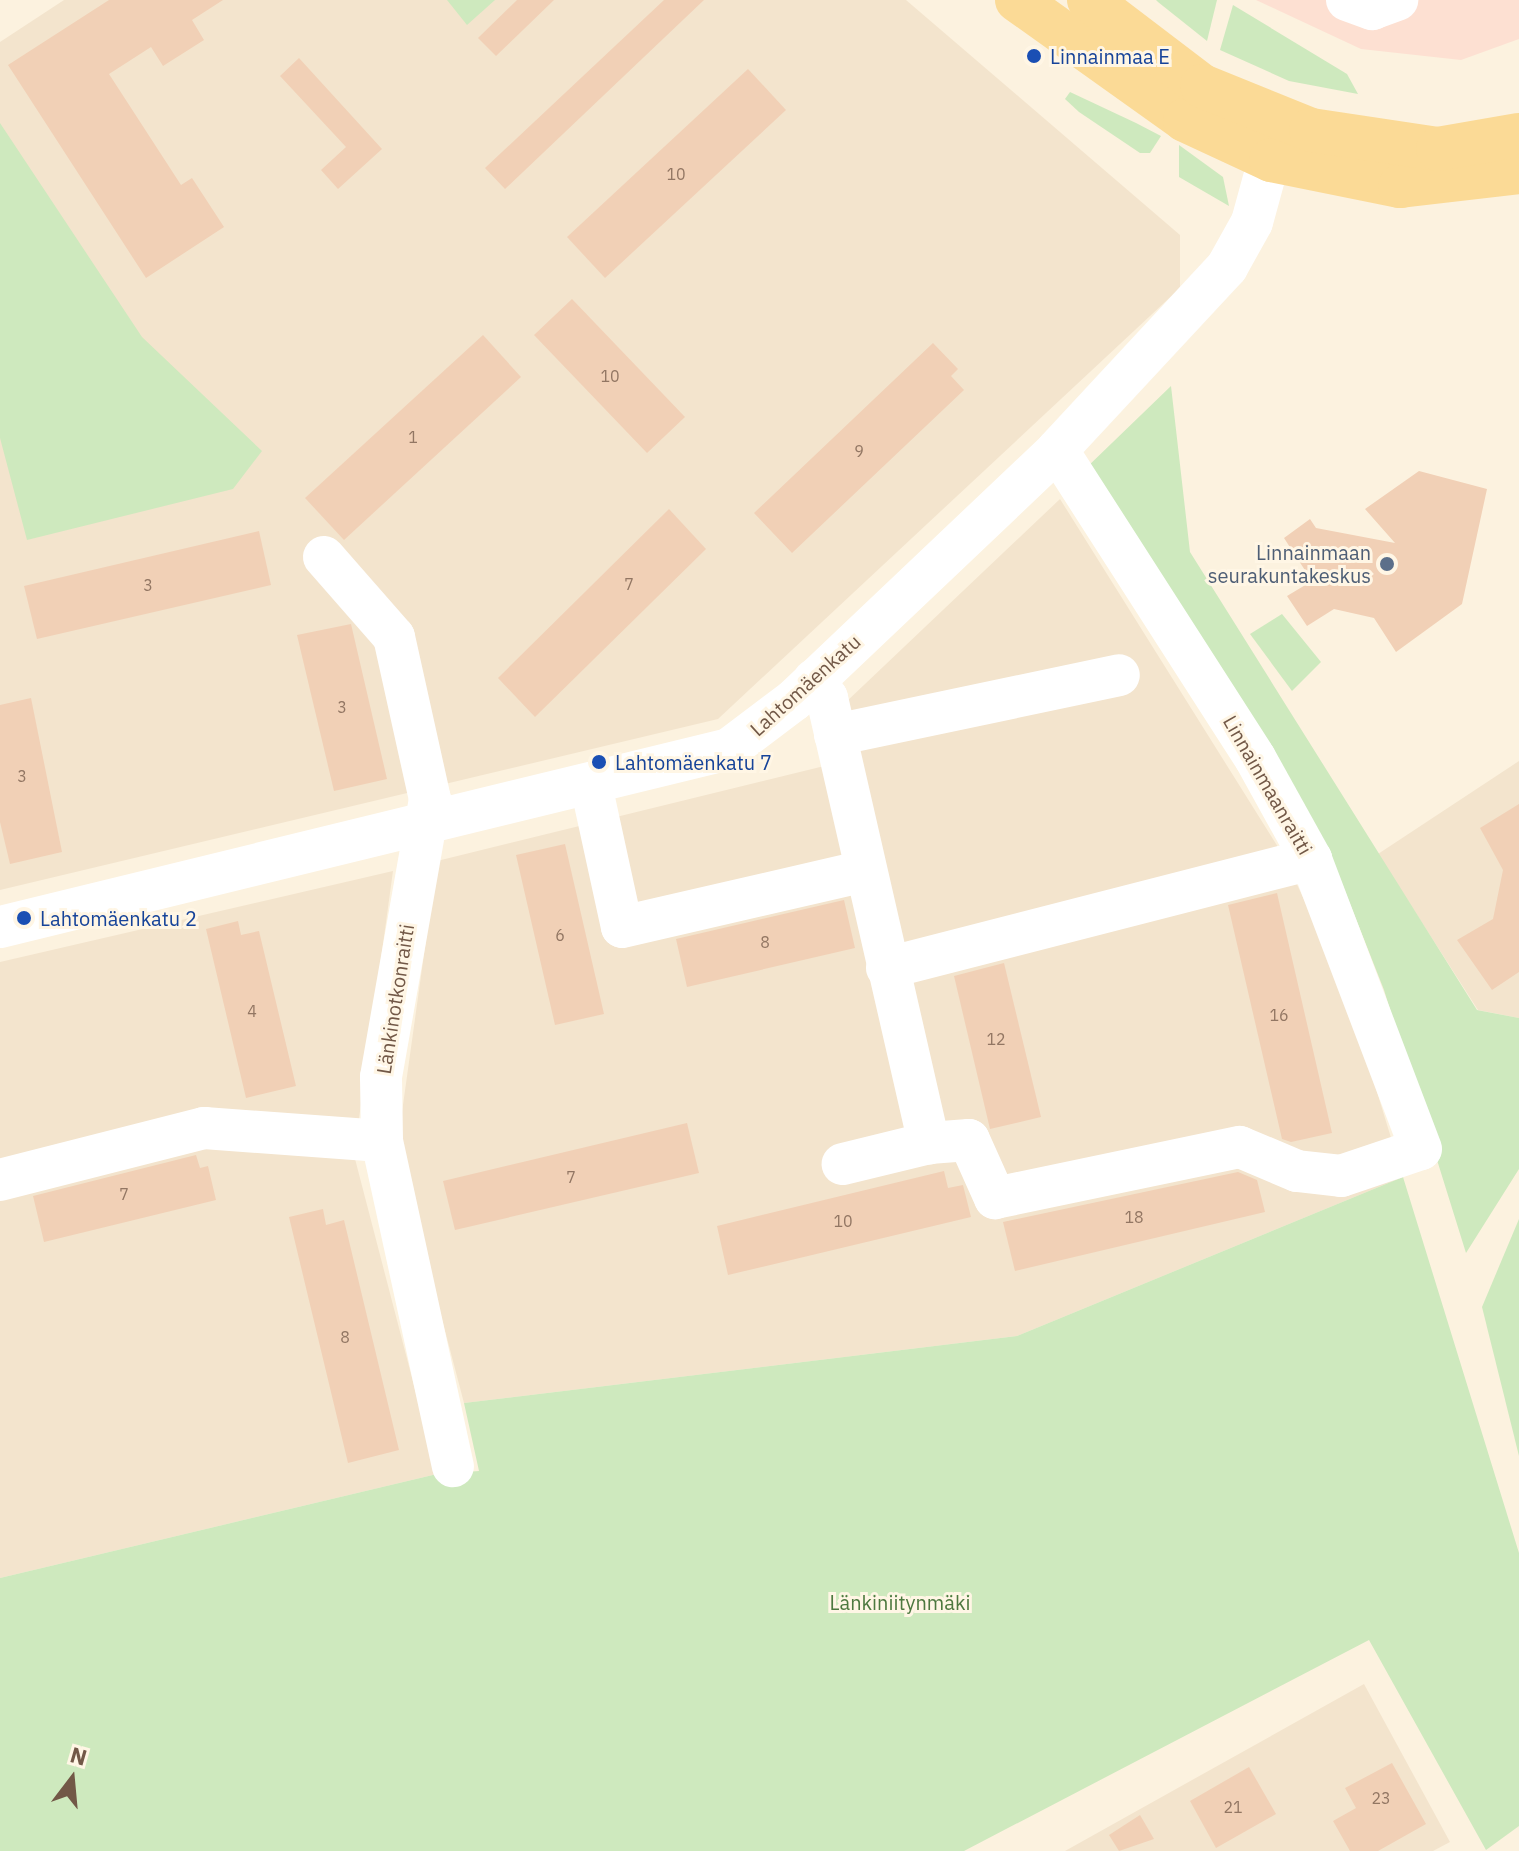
<!DOCTYPE html>
<meta charset="utf-8">
<style>
body{margin:0}
#map{position:relative;width:1519px;height:1851px;overflow:hidden;background:#fcf2df;font-family:"IBM Plex Sans",sans-serif}
div>[style]{position:absolute}
[style*='--x']{left:calc(var(--x)*1px);top:calc(var(--y)*1px);width:calc(var(--w)*1px);rotate:calc(var(--a)*1deg)}
.residential>*{inset:0;background:#f3e4cd}
.commercial>*{inset:0;background:#fde0d2}
.green>*{inset:0;background:#cee9be}
.building>*{inset:0;background:#f1d0b6}
.minor>*{height:42px;margin:-21px;padding:0 21px;transform-origin:21px;border-radius:21px;background:#fff}
.major>*{height:44px;margin:-22px;padding:0 22px;transform-origin:22px;border-radius:22px;background:#fbda96}
.dots>*{width:22px;height:22px;translate:-50% -50%;box-sizing:border-box;border:4px solid #fff6e5;border-radius:50%}
span{translate:-50% -50%;white-space:nowrap;text-align:center;line-height:1.15;-webkit-text-stroke:6px #fff6e5;paint-order:stroke}
.number-label{font-size:16px;color:#927663}
.number-label span{-webkit-text-stroke-width:0}
.transit-label{font-size:20px;color:#164399}
.left{translate:0 -50%;text-align:left}
.service-label{font-size:20px;color:#4e5e75}
.right{translate:-100% -50%;text-align:right}
.street-label{font-size:20px;color:#725847}
.park-label{font-size:20px;color:#4d783f}
.north{position:absolute;left:32px;top:1739px;width:80px;height:80px;-webkit-text-stroke:6px #fff6e5;paint-order:stroke;rotate:16deg;font-size:22px;font-weight:700;line-height:32px;text-align:center;color:#725847}
.north::after{content:'';display:block;margin:auto;width:28px;height:36px;background:#725847;clip-path:polygon(50% 0,100% 100%,50% 72%,0 100%)}
</style>
<div id="map">
<div class="residential">
<div style="clip-path:polygon(64px 0,906px 0,1180px 235px,1180px 288px,718px 719px,0 890px,0 42px)"></div>
<div style="clip-path:polygon(1060px 499px,1283px 855px,1344px 984px,1403px 1177px,1017px 1336px,464px 1403px,397px 1148px,437px 861px,857px 758px,845px 703px)"></div>
<div style="clip-path:polygon(1519px 761px,1519px 1018px,1478px 1010px,1378px 854px)"></div>
<div style="clip-path:polygon(393px 871px,354px 1155px,437px 1474px,0 1578px,0 962px)"></div>
<div style="clip-path:polygon(1364px 1684px,1450px 1842px,1433px 1851px,1065px 1851px)"></div>
</div>
<div class="commercial">
<div style="clip-path:polygon(1256px 0,1519px 0,1519px 39px,1461px 60px,1361px 49px)"></div>
</div>
<div class="green">
<div style="clip-path:polygon(447px 0,495px 0,467px 25px)"></div>
<div style="clip-path:polygon(1156px 0,1217px 0,1207px 41px,1158px 2px)"></div>
<div style="clip-path:polygon(1233px 5px,1347px 74px,1358px 94px,1289px 81px,1220px 50px)"></div>
<div style="clip-path:polygon(1070px 92px,1136px 123px,1161px 136px,1150px 153px,1140px 153px,1079px 112px,1065px 99px)"></div>
<div style="clip-path:polygon(0 123px,142px 337px,262px 451px,233px 489px,27px 540px,0 438px)"></div>
<div style="clip-path:polygon(1179px 145px,1223px 177px,1229px 206px,1179px 177px)"></div>
<div style="clip-path:polygon(1171px 386px,1190px 552px,1477px 1010px,1519px 1018px,1519px 1169px,1466px 1253px,1384px 990px,1328px 848px,1084px 470px)"></div>
<div style="clip-path:polygon(1282px 614px,1321px 662px,1292px 691px,1250px 634px)"></div>
<div style="clip-path:polygon(1403px 1177px,1519px 1553px,1519px 1826px,1486px 1850px,1369px 1640px,964px 1851px,0 1851px,0 1578px,437px 1474px,479px 1471px,464px 1403px,1017px 1336px)"></div>
<div style="clip-path:polygon(1519px 1219px,1519px 1456px,1482px 1307px)"></div>
</div>
<div class="building">
<div style="clip-path:polygon(109px 0,223px 0,192px 20px,204px 40px,163px 66px,151px 47px,109px 74px,181px 185px,192px 178px,224px 227px,146px 278px,8px 65px)"></div>
<div style="clip-path:polygon(517px 0,554px 0,496px 56px,478px 38px)"></div>
<div style="clip-path:polygon(664px 0,704px 0,505px 189px,485px 168px)"></div>
<div style="clip-path:polygon(299px 58px,382px 149px,338px 189px,321px 170px,346px 147px,280px 76px)"></div>
<div style="clip-path:polygon(748px 69px,786px 110px,605px 278px,567px 237px)"></div>
<div style="clip-path:polygon(572px 299px,685px 417px,647px 453px,534px 335px)"></div>
<div style="clip-path:polygon(483px 335px,521px 377px,344px 540px,305px 498px)"></div>
<div style="clip-path:polygon(933px 343px,958px 369px,951px 376px,964px 390px,792px 553px,754px 513px)"></div>
<div style="clip-path:polygon(1419px 471px,1487px 489px,1462px 604px,1396px 652px,1374px 618px,1334px 609px,1307px 626px,1287px 596px,1312px 581px,1284px 538px,1310px 519px,1316px 528px,1395px 543px,1365px 509px)"></div>
<div style="clip-path:polygon(669px 509px,706px 549px,535px 717px,498px 678px)"></div>
<div style="clip-path:polygon(259px 531px,271px 585px,37px 639px,24px 586px)"></div>
<div style="clip-path:polygon(351px 624px,387px 779px,334px 791px,297px 635px)"></div>
<div style="clip-path:polygon(31px 698px,62px 852px,10px 864px,0 822px,0 705px)"></div>
<div style="clip-path:polygon(1519px 804px,1519px 972px,1492px 990px,1457px 940px,1493px 919px,1503px 870px,1480px 828px)"></div>
<div style="clip-path:polygon(565px 844px,604px 1014px,555px 1025px,516px 855px)"></div>
<div style="clip-path:polygon(1277px 893px,1332px 1133px,1291px 1142px,1282px 1139px,1228px 905px)"></div>
<div style="clip-path:polygon(844px 900px,855px 948px,687px 987px,676px 939px)"></div>
<div style="clip-path:polygon(238px 921px,241px 935px,259px 931px,296px 1086px,246px 1098px,206px 929px)"></div>
<div style="clip-path:polygon(1004px 963px,1041px 1117px,990px 1129px,954px 976px)"></div>
<div style="clip-path:polygon(687px 1123px,699px 1173px,455px 1230px,443px 1181px)"></div>
<div style="clip-path:polygon(196px 1155px,200px 1168px,208px 1166px,216px 1200px,44px 1242px,33px 1196px)"></div>
<div style="clip-path:polygon(944px 1171px,948px 1188px,963px 1185px,971px 1217px,728px 1275px,717px 1226px)"></div>
<div style="clip-path:polygon(1238px 1172px,1257px 1180px,1265px 1212px,1015px 1271px,1003px 1222px)"></div>
<div style="clip-path:polygon(323px 1209px,326px 1225px,344px 1220px,399px 1450px,348px 1463px,289px 1217px)"></div>
<div style="clip-path:polygon(1392px 1763px,1426px 1824px,1378px 1851px,1350px 1851px,1333px 1821px,1356px 1808px,1345px 1788px)"></div>
<div style="clip-path:polygon(1249px 1767px,1276px 1814px,1216px 1848px,1190px 1801px)"></div>
<div style="clip-path:polygon(1140px 1815px,1154px 1839px,1119px 1851px,1109px 1835px)"></div>
</div>
<div class="minor">
<div style="--x:1347;--y:0;--w:27;--a:20"></div>
<div style="--x:1372;--y:9;--w:27;--a:-20"></div>
<div style="--x:324;--y:557;--w:106;--a:48.8"></div>
<div style="--x:394;--y:637;--w:166;--a:77.5"></div>
<div style="--x:430;--y:799;--w:282;--a:100"></div>
<div style="--x:381;--y:1077;--w:64;--a:89.1"></div>
<div style="--x:382;--y:1141;--w:333;--a:77.7"></div>
<div style="--x:814;--y:680;--w:22;--a:54"></div>
<div style="--x:827;--y:698;--w:457;--a:77.1"></div>
<div style="--x:929;--y:1143;--w:89;--a:166.3"></div>
<div style="--x:835;--y:735;--w:290;--a:-11.9"></div>
<div style="--x:591;--y:785;--w:145;--a:77.7"></div>
<div style="--x:622;--y:927;--w:248;--a:-13"></div>
<div style="--x:0;--y:927;--w:750;--a:-13.72"></div>
<div style="--x:729;--y:749;--w:81;--a:-37"></div>
<div style="--x:794;--y:700;--w:363;--a:-43.5"></div>
<div style="--x:1057;--y:450;--w:250;--a:-47.1"></div>
<div style="--x:1227;--y:267;--w:51;--a:-60.9"></div>
<div style="--x:1252;--y:222;--w:98;--a:-74.7"></div>
<div style="--x:887;--y:968;--w:438;--a:-14.4"></div>
<div style="--x:929;--y:1143;--w:40;--a:-4.3"></div>
<div style="--x:969;--y:1140;--w:64;--a:65.9"></div>
<div style="--x:995;--y:1198;--w:250;--a:-11.8"></div>
<div style="--x:1240;--y:1147;--w:62;--a:22.8"></div>
<div style="--x:1297;--y:1171;--w:44;--a:6.5"></div>
<div style="--x:1341;--y:1176;--w:84;--a:-18.6"></div>
<div style="--x:1421;--y:1149;--w:310;--a:-110.8"></div>
<div style="--x:1311;--y:859;--w:115;--a:-119"></div>
<div style="--x:1255;--y:758;--w:366;--a:-122.7"></div>
<div style="--x:0;--y:1180;--w:211;--a:-14.3"></div>
<div style="--x:204;--y:1128;--w:178;--a:4.2"></div>
</div>
<div class="major">
<div style="--x:1017;--y:0;--w:206;--a:35.5"></div>
<div style="--x:1185;--y:120;--w:95;--a:24.9"></div>
<div style="--x:1271;--y:160;--w:132;--a:11.4"></div>
<div style="--x:1400;--y:186;--w:120;--a:-6.7"></div>
<div style="--x:1089;--y:0;--w:142;--a:37.3"></div>
<div style="--x:1202;--y:86;--w:118;--a:22"></div>
<div style="--x:1311;--y:130;--w:128;--a:8.5"></div>
<div style="--x:1438;--y:149;--w:82;--a:-9.8"></div>
</div>
<div class="dots">
<div style="left:1034px;top:56px;background:#1a4fb4"></div>
<div style="left:1387px;top:564px;background:#5c6f8a"></div>
<div style="left:599px;top:762px;background:#1a4fb4"></div>
<div style="left:24px;top:918px;background:#1a4fb4"></div>
</div>
<div class="number-label">
<span style="left:676px;top:174px">10</span>
<span style="left:610px;top:376px">10</span>
<span style="left:413px;top:437px">1</span>
<span style="left:859px;top:451px">9</span>
<span style="left:629px;top:584px">7</span>
<span style="left:148px;top:585px">3</span>
<span style="left:342px;top:707px">3</span>
<span style="left:22px;top:776px">3</span>
<span style="left:560px;top:935px">6</span>
<span style="left:765px;top:942px">8</span>
<span style="left:252px;top:1011px">4</span>
<span style="left:1279px;top:1015px">16</span>
<span style="left:996px;top:1039px">12</span>
<span style="left:571px;top:1177px">7</span>
<span style="left:124px;top:1194px">7</span>
<span style="left:1134px;top:1217px">18</span>
<span style="left:843px;top:1221px">10</span>
<span style="left:345px;top:1337px">8</span>
<span style="left:1381px;top:1798px">23</span>
<span style="left:1233px;top:1807px">21</span>
</div>
<div class="transit-label">
<span class="left" style="left:1050px;top:56px">Linnainmaa E</span>
<span class="left" style="left:615px;top:762px">Lahtomäenkatu 7</span>
<span class="left" style="left:40px;top:918px">Lahtomäenkatu 2</span>
</div>
<div class="service-label">
<span class="right" style="left:1371px;top:564px">Linnainmaan<br>seurakuntakeskus</span>
</div>
<div class="street-label">
<span style="left:805px;top:685px;rotate:-42deg">Lahtomäenkatu</span>
<span style="left:1268px;top:785px;rotate:60deg">Linnainmaanraitti</span>
<span style="left:395px;top:999px;rotate:-81deg">Länkinotkonraitti</span>
</div>
<div class="park-label">
<span style="left:900px;top:1602px">Länkiniitynmäki</span>
</div>
<div class="north">N</div>
</div>
